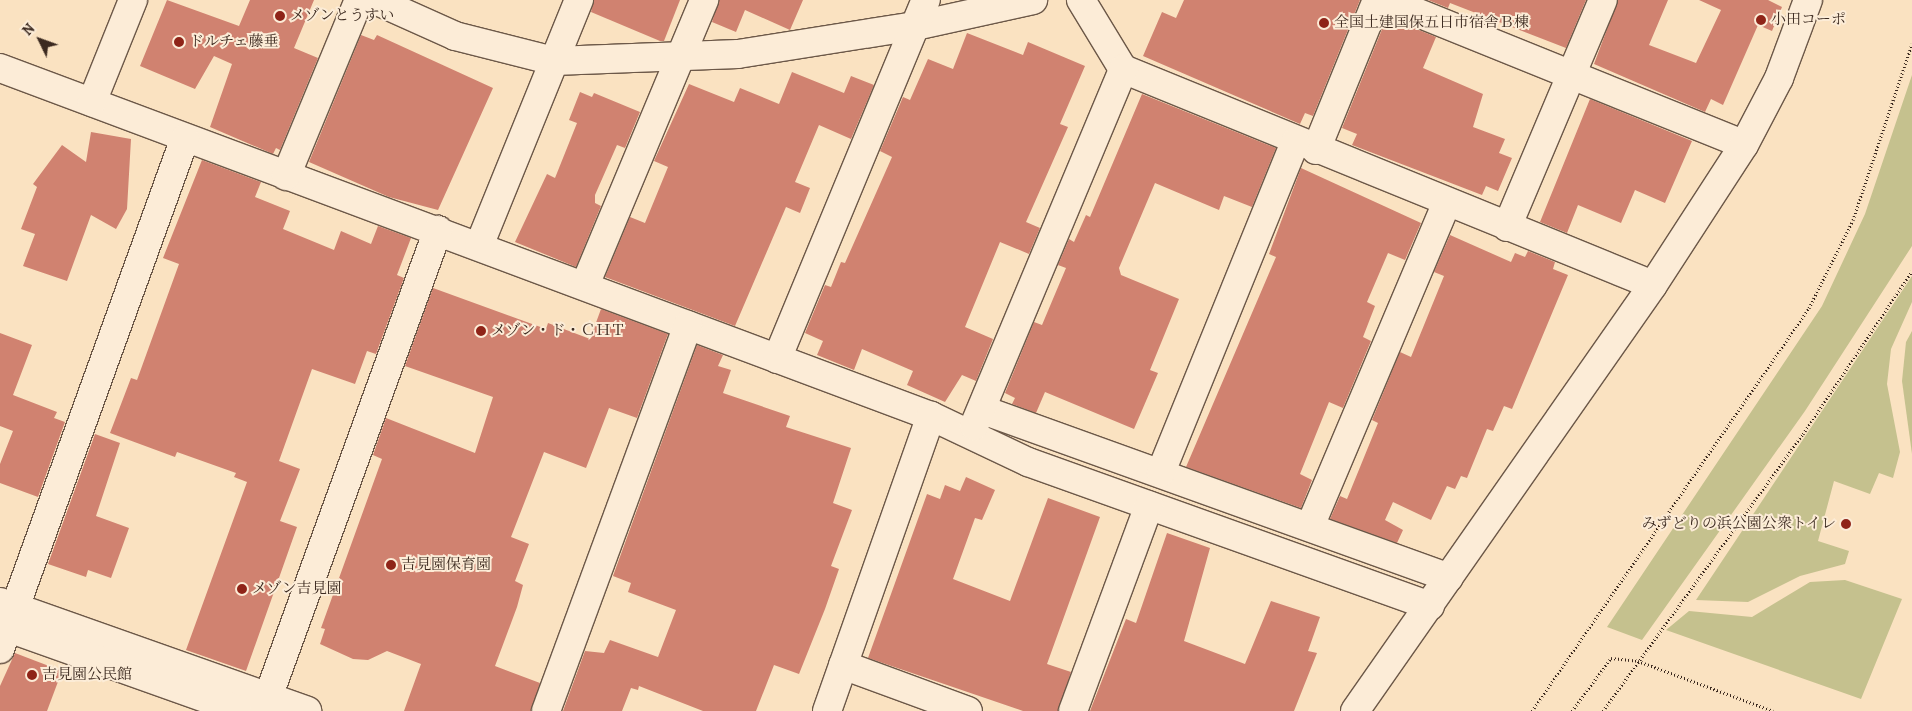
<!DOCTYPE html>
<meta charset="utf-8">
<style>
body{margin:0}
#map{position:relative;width:1912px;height:711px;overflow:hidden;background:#fae2c1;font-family:Alegreya,"Noto Serif JP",serif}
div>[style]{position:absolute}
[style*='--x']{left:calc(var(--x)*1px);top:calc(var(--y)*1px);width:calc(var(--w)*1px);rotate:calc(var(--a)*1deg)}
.green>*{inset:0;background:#c5c18e}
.building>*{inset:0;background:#d08270}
.path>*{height:3px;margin-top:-1.5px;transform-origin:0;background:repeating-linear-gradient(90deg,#3c2a20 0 1px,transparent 0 3.5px)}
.roads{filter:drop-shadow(1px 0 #6c5848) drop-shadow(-1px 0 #6c5848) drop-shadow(0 1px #6c5848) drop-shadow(0 -1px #6c5848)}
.minor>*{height:28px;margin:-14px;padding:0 14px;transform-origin:14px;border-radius:14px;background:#fcecd7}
.dots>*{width:14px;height:14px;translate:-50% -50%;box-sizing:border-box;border:2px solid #fcecd7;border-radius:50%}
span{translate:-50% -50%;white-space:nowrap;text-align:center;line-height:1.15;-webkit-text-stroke:4px #fcecd7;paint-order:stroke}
.poi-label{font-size:15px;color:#3c2a20}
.left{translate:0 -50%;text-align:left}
.right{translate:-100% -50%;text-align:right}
.north{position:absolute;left:15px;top:15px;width:50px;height:50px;-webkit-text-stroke:4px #fcecd7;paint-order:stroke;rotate:312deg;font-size:14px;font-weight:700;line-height:20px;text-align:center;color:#3c2a20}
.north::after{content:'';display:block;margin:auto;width:18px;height:22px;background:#3c2a20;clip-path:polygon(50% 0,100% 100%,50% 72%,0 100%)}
</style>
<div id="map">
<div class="green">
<div style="clip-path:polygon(1912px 75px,1912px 246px,1805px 411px,1642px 640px,1607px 627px,1822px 306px,1865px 214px)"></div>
<div style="clip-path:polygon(1912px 276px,1912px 302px,1891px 349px,1887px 384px,1900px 452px,1893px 478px,1879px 473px,1870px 494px,1834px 481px,1818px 541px,1849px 551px,1845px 564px,1800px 576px,1748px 602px,1696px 600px)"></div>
<div style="clip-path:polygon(1912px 331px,1912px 454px,1902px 381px,1906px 342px)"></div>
<div style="clip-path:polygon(1845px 580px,1902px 599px,1861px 699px,1666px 630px,1689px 611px,1752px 617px,1810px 582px)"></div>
</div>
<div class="building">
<div style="clip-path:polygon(167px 0,239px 26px,250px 0,314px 0,294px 48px,318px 58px,280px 150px,276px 148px,273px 154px,210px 127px,232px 64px,214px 56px,195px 89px,140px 66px)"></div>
<div style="clip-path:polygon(594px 0,680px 0,664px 41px,660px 41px,591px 12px)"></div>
<div style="clip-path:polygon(719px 0,803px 0,790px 30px,745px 10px,736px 32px,712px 22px)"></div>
<div style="clip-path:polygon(1184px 0,1360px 0,1313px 116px,1305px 113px,1300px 124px,1143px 56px,1162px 12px,1176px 18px)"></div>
<div style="clip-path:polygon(1428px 0,1586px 0,1566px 48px,1450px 3px,1448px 8px)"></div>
<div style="clip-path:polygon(1618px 0,1668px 0,1649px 45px,1696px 63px,1721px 10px,1699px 0,1768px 0,1782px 7px,1772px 31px,1758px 25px,1723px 105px,1711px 99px,1705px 112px,1594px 64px)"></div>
<div style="clip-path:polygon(1387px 17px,1436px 37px,1423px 68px,1483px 94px,1473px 127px,1505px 139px,1499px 153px,1512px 158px,1498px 191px,1486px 186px,1482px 195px,1352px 145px,1357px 134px,1342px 128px)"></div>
<div style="clip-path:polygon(967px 33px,1023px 55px,1028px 42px,1085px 66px,1060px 124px,1068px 127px,1026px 222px,1040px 228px,1029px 254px,1000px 242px,965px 327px,993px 339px,976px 381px,962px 375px,945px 402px,907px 385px,913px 371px,862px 349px,854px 370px,817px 355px,823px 341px,805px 333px,825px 285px,831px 287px,841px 262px,845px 263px,892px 157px,880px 151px,903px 97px,910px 100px,928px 59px,953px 69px)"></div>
<div style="clip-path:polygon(361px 35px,374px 40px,377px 35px,493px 88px,438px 210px,389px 197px,309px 162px)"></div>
<div style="clip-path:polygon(792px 72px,844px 93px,851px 76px,874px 85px,851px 139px,819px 125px,795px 182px,810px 188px,800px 213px,786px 207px,735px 326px,605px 277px,630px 217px,645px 223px,668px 167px,654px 161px,689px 84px,734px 102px,740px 88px,779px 104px)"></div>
<div style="clip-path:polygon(580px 92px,592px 97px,594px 93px,640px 112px,625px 148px,617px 145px,595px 195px,595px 203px,601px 206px,576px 267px,515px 242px,547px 174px,555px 178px,577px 123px,569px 120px)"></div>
<div style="clip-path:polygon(1142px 94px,1276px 148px,1252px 207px,1224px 196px,1219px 210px,1155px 183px,1119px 268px,1121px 275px,1179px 299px,1150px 370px,1158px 373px,1134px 429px,1045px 392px,1036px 413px,1012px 404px,1015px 398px,1005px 393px,1034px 322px,1042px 325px,1066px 268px,1058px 265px,1069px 239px,1074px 242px,1086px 215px,1090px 217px)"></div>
<div style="clip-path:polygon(1590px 99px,1692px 141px,1665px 203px,1635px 190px,1621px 223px,1578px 205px,1567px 233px,1540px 222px)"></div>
<div style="clip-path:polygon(91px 132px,131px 139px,127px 209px,116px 229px,91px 215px,67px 281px,23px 266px,35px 234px,21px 229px,37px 187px,33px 184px,62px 145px,86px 162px)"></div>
<div style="clip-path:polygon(202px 160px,261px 182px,255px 197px,290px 211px,283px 229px,334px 250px,341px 231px,371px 244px,378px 226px,411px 238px,397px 275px,404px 278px,376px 354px,367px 351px,355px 384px,312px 369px,279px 461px,300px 469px,280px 521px,297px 527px,246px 671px,186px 650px,247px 482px,234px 477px,236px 473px,177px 452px,175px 457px,110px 433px,131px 378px,137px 380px,179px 264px,163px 258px)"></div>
<div style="clip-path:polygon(1301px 168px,1421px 223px,1405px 260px,1388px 253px,1367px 302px,1375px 306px,1363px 337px,1371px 341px,1343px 408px,1329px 402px,1300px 474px,1312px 480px,1301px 508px,1186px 467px,1276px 257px,1269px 254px)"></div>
<div style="clip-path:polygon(1450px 235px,1511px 262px,1515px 253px,1525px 257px,1528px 251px,1555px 262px,1553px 269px,1568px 275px,1512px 409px,1504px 406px,1493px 431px,1487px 429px,1467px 478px,1461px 476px,1455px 489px,1447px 486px,1431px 520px,1393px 502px,1385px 520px,1403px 530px,1397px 543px,1330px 519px,1340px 496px,1347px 499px,1378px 423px,1372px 420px,1400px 352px,1411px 357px,1444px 276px,1434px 272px)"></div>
<div style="clip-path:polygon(433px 288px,546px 329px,548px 323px,590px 339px,601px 309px,668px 334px,637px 418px,609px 408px,586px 468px,544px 452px,511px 537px,529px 544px,515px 581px,523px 585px,517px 607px,495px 666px,540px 683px,531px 711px,404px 711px,421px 664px,387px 651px,368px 660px,353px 659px,320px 644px,325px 629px,321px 628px,382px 459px,373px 455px,386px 418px,475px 453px,493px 397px,405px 366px)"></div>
<div style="clip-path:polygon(0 333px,32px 345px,13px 395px,57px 412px,54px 418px,65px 422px,38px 497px,0 483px,0 464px,13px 431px,0 426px)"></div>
<div style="clip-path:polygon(697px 345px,723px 355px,718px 366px,731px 370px,723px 393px,790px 416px,786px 427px,851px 448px,833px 503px,852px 510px,831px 566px,839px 569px,825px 609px,799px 674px,774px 665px,756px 711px,703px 711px,639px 686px,638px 690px,631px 688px,622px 711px,563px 711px,585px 651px,604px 653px,610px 640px,658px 657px,676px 610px,628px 592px,631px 583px,613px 576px)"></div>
<div style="clip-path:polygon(95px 434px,120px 443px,96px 516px,129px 528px,111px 578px,88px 570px,86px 577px,48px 564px)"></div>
<div style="clip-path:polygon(966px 477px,995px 490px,982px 520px,975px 518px,953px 579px,1010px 601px,1048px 498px,1100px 517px,1047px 664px,1071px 672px,1058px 711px,1023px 711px,868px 658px,927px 494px,940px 499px,945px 485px,960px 491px)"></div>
<div style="clip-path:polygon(1167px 533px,1210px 548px,1184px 641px,1245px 664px,1271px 601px,1320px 617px,1308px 651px,1317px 653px,1294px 711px,1090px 711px,1126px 619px,1136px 623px)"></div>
<div style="clip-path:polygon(15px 653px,62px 671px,47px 711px,0 711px,0 686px)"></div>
</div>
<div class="path">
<div style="--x:1532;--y:711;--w:489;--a:-55.5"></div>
<div style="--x:1809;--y:308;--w:98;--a:-63.4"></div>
<div style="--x:1853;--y:220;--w:186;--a:-71.5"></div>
<div style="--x:1572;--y:711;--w:66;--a:-53.7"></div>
<div style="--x:1611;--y:658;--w:27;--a:6"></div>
<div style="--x:1638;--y:661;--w:144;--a:20.3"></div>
<div style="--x:1603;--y:711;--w:342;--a:-54.2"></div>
<div style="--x:1803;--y:434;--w:196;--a:-56.2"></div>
</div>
<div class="roads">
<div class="minor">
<div style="--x:375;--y:0;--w:88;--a:24.2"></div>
<div style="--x:455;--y:36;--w:102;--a:14.2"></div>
<div style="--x:554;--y:61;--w:184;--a:-2.2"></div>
<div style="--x:738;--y:54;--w:179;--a:-9"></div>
<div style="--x:915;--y:26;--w:121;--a:-12.4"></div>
<div style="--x:1081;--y:0;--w:81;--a:58.7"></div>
<div style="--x:1123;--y:69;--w:572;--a:22.17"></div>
<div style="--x:1386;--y:0;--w:386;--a:22"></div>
<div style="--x:0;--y:68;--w:994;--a:20.5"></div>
<div style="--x:931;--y:416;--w:107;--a:25.4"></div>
<div style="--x:1028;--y:462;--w:427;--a:19.7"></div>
<div style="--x:92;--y:102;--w:110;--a:-68.1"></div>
<div style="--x:1316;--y:150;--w:162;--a:-67.9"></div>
<div style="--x:286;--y:176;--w:191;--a:-67.5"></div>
<div style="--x:1507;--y:227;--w:246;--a:-67.1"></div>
<div style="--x:479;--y:246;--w:266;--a:-67.9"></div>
<div style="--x:585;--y:285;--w:309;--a:-67.3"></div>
<div style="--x:777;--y:359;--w:389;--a:-67.5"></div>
<div style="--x:983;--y:410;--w:495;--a:19.8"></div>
<div style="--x:974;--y:426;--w:387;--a:-67.3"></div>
<div style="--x:1161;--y:472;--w:356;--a:-67.9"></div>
<div style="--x:1311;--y:524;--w:347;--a:-67.1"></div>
<div style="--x:0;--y:602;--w:326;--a:19.5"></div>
<div style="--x:0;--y:625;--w:256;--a:19.6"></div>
<div style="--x:0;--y:649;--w:543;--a:-70.1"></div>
<div style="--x:843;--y:665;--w:133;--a:20.2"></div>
<div style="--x:263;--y:711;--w:512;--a:-70.01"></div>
<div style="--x:546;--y:711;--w:411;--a:-69.8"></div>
<div style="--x:827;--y:711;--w:313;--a:-70.6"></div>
<div style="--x:1073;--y:711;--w:219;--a:-69.7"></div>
<div style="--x:1355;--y:711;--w:520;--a:-55.03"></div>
<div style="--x:1653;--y:285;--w:167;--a:-57"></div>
<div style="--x:1744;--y:145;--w:76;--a:-62.4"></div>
<div style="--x:1779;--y:78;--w:83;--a:-69.6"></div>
</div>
</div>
<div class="dots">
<div style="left:280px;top:16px;background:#8f2418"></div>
<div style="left:1761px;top:20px;background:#8f2418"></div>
<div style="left:1324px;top:23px;background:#8f2418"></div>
<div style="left:179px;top:42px;background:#8f2418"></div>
<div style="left:481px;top:331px;background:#8f2418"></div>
<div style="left:1846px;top:524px;background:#8f2418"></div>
<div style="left:391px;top:565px;background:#8f2418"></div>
<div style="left:242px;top:589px;background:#8f2418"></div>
<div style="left:32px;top:675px;background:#8f2418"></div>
</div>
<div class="poi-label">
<span class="left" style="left:290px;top:16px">メゾンとうすい</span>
<span class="left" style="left:1771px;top:20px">小田コーポ</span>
<span class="left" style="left:1334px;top:23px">全国土建国保五日市宿舎Ｂ棟</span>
<span class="left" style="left:189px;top:42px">ドルチェ藤垂</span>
<span class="left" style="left:491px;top:331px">メゾン・ド・ＣＨＴ</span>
<span class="right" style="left:1836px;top:524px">みずどりの浜公園公衆トイレ</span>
<span class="left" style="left:401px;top:565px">吉見園保育園</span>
<span class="left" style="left:252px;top:589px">メゾン吉見園</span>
<span class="left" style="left:42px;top:675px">吉見園公民館</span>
</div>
<div class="north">N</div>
</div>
